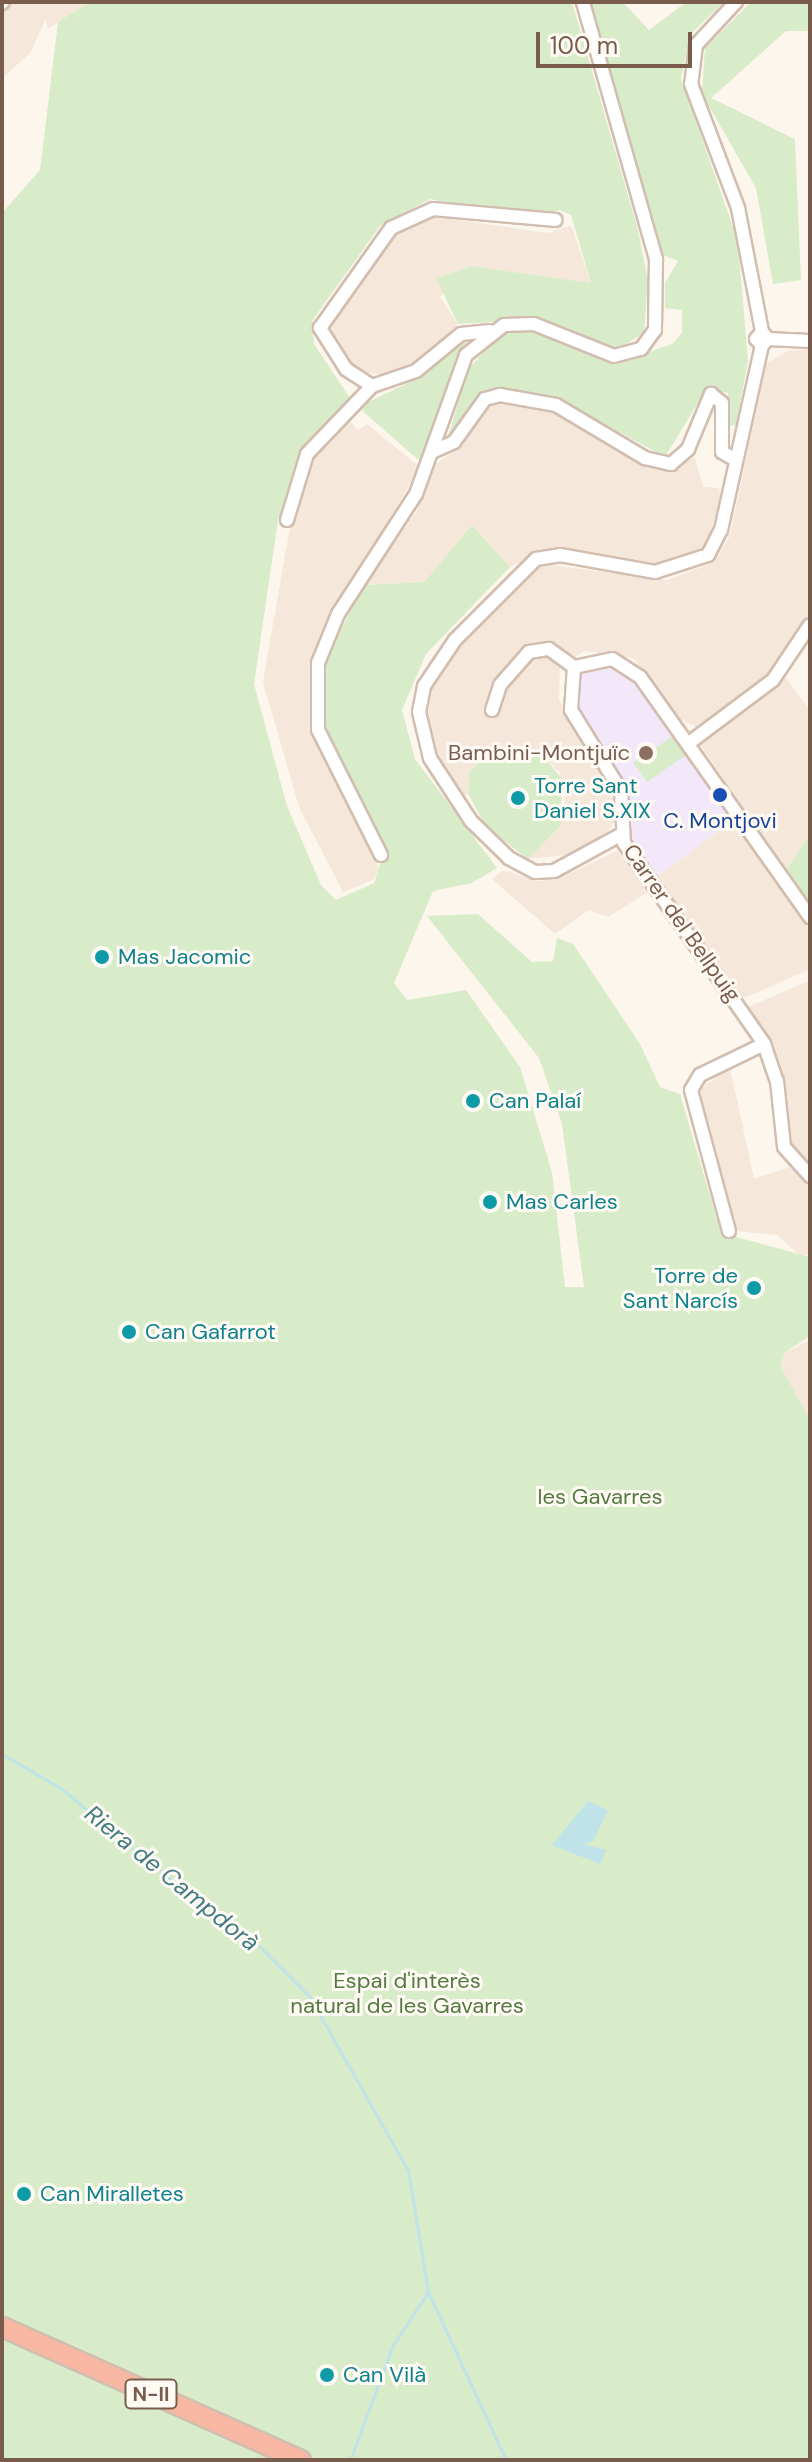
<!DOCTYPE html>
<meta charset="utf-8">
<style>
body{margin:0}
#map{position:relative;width:812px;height:2462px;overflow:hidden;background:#fdf6ec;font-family:"DM Sans",sans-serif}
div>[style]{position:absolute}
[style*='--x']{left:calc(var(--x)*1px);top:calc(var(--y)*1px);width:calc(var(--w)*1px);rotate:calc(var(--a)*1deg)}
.residential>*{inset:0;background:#f5e8da}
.education>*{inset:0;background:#f3e8fa}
.green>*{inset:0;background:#d8ecc9}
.water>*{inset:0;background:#bfe3e8}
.stream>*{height:3px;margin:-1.5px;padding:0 1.5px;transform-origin:1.5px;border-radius:1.5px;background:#bfe3e8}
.roads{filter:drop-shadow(2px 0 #d1beb0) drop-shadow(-2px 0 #d1beb0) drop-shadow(0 2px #d1beb0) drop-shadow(0 -2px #d1beb0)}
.minor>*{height:12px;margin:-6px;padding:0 6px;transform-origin:6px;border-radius:6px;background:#fff}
.highway>*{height:18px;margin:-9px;padding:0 9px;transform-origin:9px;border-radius:9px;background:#f7b7a3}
.dots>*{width:22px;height:22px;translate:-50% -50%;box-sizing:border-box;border:4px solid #fffaf3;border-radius:50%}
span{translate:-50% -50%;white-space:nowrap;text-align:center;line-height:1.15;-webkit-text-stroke:6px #fffaf3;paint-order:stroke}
.shield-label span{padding:2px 6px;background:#fffaf3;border:2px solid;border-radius:6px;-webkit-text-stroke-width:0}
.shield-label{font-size:20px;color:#7a5c4d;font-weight:700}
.education-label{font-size:22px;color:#785e54}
.right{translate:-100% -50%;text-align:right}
.culture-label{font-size:22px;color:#0d838f}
.left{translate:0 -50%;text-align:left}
.transit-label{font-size:22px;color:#164399}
.street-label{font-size:22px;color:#7a5c4d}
.park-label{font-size:22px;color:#537a41}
.water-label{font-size:24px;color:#437c86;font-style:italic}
.frame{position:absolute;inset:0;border:4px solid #7a5c4d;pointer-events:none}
.scale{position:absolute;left:536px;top:32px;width:156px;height:36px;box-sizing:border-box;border:4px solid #7a5c4d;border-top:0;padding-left:10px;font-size:24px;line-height:28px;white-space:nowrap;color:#7a5c4d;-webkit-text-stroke:6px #fffaf3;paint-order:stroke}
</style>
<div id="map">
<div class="residential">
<div style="clip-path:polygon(2px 2px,90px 2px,48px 29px,45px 20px,31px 52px,2px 79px)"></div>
<div style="clip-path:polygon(429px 216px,548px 233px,571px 225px,591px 283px,472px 266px,440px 297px,458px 324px,423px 359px,386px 375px,359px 372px,329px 337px,328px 323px,391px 236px)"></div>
<div style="clip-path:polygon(810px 349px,810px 609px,799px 638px,757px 686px,698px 728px,682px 720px,633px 658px,584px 651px,560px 667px,559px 700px,613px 787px,618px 810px,611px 828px,578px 854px,528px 859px,565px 804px,560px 773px,545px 758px,518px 749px,469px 772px,468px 793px,459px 798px,428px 736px,429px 695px,440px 669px,522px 574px,543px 564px,667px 580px,715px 562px,730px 535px,766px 364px,787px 351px)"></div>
<div style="clip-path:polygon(495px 401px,556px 409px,649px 467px,676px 469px,695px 457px,703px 487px,719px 488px,721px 497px,705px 549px,653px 564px,554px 548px,510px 567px,472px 525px,424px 582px,364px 585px,417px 511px,434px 465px,459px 448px)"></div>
<div style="clip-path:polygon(348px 419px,358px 430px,367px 424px,420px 467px,329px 621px,314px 659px,313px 735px,379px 869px,373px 880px,343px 892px,299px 807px,263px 682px,289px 532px,320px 445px)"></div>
<div style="clip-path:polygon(785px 677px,810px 710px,810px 834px,786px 870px,699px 743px)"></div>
<div style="clip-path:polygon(735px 819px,810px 924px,810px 969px,742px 999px,656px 877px)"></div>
<div style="clip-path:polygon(617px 851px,650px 891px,608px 917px,589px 910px,555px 934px,492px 879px,503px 870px,538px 881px,558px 879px)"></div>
<div style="clip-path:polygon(810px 980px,810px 1165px,792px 1150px,780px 1062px,748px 1007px)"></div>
<div style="clip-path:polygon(730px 1068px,754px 1179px,789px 1167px,810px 1182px,810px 1253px,802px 1257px,777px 1235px,737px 1231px,695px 1093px)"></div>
<div style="clip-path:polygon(810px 1340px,810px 1420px,781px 1367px,784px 1353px)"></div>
</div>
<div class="education">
<div style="clip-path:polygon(607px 663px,631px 675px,735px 819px,656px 877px,630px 837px,630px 791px,576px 704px,579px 673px)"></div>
</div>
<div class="green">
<div style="clip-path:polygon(90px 2px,572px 2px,638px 230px,648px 281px,644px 333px,618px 349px,544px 319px,458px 324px,436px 278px,472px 266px,591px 283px,571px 215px,560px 210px,539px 218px,430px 199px,380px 226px,312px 321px,314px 344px,350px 398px,301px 452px,278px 520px,254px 684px,287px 806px,321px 885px,336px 900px,374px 883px,384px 851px,320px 714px,326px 658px,364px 585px,424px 582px,472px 525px,510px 567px,426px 654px,402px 710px,415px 759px,497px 868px,472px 883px,433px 891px,394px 983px,407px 1000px,466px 990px,520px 1067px,552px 1172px,565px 1287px,584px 1287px,562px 1124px,539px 1058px,427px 916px,478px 914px,532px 962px,553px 961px,557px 938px,573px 944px,640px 1044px,660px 1087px,680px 1094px,721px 1233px,810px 1257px,810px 1336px,784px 1353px,781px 1367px,810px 1420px,810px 2460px,2px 2460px,2px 213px,40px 170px,58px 22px)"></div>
<div style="clip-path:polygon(588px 2px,623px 2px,649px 30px,686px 2px,724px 2px,690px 35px,681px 79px,738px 241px,748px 361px,736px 425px,730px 426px,728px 393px,707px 388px,665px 457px,557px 398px,500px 387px,481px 394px,449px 434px,468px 369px,501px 334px,538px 330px,617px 363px,672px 344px,682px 333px,682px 310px,665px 308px,665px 283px,678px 261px,661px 254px)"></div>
<div style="clip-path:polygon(751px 2px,810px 2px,810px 31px,786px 31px,711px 98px,795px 139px,801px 280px,773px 284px,756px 188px,702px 94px,705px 48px)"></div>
<div style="clip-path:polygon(462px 340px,468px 344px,422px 463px,358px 407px,412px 381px)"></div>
<div style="clip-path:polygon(673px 736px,686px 755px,647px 782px,633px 763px)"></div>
<div style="clip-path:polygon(496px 747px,545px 758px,562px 779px,561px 825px,528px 859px,485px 826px,468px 793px,469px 772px)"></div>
<div style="clip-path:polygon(810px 834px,810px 895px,806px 900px,786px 870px)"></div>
</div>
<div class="water">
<div style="clip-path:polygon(588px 1801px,608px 1810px,593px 1841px,583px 1844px,606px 1850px,600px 1864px,552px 1845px)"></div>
</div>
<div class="stream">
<div style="--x:2;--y:1754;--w:69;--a:30.3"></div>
<div style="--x:62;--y:1789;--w:175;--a:39.9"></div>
<div style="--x:196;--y:1901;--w:50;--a:30.2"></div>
<div style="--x:239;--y:1926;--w:99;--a:45"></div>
<div style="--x:309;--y:1996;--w:200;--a:60.4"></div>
<div style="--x:408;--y:2170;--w:124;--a:80.7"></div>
<div style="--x:428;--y:2292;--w:185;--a:65.1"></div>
<div style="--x:350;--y:2460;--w:123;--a:-69.5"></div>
<div style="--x:393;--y:2345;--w:64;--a:-56.6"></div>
</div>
<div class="roads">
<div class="minor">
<div style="--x:736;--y:2;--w:59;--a:132.9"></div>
<div style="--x:696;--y:45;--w:39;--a:97"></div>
<div style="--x:691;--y:84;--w:133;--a:69.2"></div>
<div style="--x:738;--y:208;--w:126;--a:79"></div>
<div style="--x:2;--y:3;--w:1;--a:-45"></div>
<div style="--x:768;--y:339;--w:8;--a:135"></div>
<div style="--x:762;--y:345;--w:8;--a:-135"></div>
<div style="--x:756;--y:339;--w:9;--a:-49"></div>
<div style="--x:762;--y:332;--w:9;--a:49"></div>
<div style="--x:768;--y:339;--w:42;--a:2.7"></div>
<div style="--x:372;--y:386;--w:31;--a:-147"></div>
<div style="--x:346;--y:369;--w:49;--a:-122.4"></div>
<div style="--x:320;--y:328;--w:123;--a:-54.6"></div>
<div style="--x:391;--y:228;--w:46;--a:-24.3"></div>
<div style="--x:433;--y:209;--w:123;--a:5.1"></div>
<div style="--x:434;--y:451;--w:22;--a:-24"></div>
<div style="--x:454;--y:442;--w:53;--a:-54.2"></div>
<div style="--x:485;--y:399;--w:16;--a:-15"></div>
<div style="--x:500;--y:395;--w:57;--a:10.1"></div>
<div style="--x:556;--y:405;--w:104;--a:30.8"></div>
<div style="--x:645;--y:458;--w:27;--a:13"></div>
<div style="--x:671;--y:464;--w:23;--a:-41"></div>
<div style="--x:688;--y:449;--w:60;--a:-67.3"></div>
<div style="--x:711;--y:394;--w:14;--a:39"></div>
<div style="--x:722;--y:403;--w:49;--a:90"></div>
<div style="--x:722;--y:452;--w:16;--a:30"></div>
<div style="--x:287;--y:520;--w:69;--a:-73.1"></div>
<div style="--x:307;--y:454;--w:94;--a:-46.3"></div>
<div style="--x:372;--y:386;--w:46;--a:-18.8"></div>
<div style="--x:416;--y:371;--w:58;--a:-39.4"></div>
<div style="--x:461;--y:334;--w:29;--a:-6"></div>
<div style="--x:492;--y:710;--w:26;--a:-72"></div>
<div style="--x:500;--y:685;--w:44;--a:-48.7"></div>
<div style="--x:529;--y:652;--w:20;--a:-9"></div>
<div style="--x:549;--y:649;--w:31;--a:36"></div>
<div style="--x:689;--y:743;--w:105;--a:-36.9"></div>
<div style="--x:773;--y:680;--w:66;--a:-56.1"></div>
<div style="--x:622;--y:834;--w:77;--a:151.4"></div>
<div style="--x:554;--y:871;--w:19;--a:177"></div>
<div style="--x:535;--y:872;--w:30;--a:-152"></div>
<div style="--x:509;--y:858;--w:53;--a:-135.8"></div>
<div style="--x:471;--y:821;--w:75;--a:-123.1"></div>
<div style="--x:430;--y:758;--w:47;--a:-103.4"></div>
<div style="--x:419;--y:712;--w:26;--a:-79"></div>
<div style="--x:424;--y:686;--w:55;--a:-56"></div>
<div style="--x:455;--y:640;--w:115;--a:-45"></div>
<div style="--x:536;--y:559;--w:24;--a:-9"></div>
<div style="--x:560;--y:555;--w:97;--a:10.1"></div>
<div style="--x:655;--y:572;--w:56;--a:-17.8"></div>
<div style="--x:708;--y:555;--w:28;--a:-63"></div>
<div style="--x:721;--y:530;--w:189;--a:-77.5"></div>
<div style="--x:381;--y:855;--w:140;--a:-116.7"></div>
<div style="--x:318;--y:730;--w:67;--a:-90"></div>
<div style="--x:318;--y:663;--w:53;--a:-67.8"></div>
<div style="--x:338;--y:614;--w:143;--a:-57"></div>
<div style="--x:416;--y:494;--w:148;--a:-70.2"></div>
<div style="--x:466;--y:355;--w:48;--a:-38.3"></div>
<div style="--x:504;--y:325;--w:30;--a:-2"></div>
<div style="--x:534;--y:324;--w:86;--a:21.8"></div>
<div style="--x:614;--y:356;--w:28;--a:-15"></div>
<div style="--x:641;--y:349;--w:24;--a:-54"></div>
<div style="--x:655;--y:330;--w:71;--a:-89.2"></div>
<div style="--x:656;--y:259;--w:267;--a:-105.9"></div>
<div style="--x:810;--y:917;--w:294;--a:-125.3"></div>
<div style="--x:640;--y:677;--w:33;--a:-147"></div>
<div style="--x:612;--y:659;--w:39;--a:168"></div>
<div style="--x:574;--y:667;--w:43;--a:94"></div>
<div style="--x:571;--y:710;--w:95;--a:58.3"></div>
<div style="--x:621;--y:791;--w:52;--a:86.7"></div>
<div style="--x:624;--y:843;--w:245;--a:55.1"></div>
<div style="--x:764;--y:1044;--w:39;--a:71"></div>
<div style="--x:777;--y:1081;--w:66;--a:83.9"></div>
<div style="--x:784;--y:1147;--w:39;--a:48"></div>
<div style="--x:729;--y:1231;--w:146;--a:-105.1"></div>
<div style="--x:691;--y:1090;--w:17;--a:-59"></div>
<div style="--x:700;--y:1075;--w:71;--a:-25.8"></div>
</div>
<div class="highway">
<div style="--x:2;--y:2327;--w:327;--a:24"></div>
</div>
</div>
<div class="dots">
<div style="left:646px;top:753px;background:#8d6e63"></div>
<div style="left:720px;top:795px;background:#1a4fb4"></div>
<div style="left:518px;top:798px;background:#0f9aa8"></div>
<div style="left:102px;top:957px;background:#0f9aa8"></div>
<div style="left:473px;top:1101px;background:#0f9aa8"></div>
<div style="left:490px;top:1202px;background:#0f9aa8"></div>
<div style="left:754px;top:1288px;background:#0f9aa8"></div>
<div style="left:129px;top:1332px;background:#0f9aa8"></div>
<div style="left:24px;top:2194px;background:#0f9aa8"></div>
<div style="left:327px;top:2375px;background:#0f9aa8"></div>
</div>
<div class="shield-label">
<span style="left:151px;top:2394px">N-II</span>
</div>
<div class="education-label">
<span class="right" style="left:630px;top:753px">Bambini-Montjuïc</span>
</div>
<div class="culture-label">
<span class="left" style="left:534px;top:798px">Torre Sant<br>Daniel S.XIX</span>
<span class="left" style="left:118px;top:957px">Mas Jacomic</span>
<span class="left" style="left:489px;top:1101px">Can Palaí</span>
<span class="left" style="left:506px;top:1202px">Mas Carles</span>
<span class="right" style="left:738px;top:1288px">Torre de<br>Sant Narcís</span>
<span class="left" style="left:145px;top:1332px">Can Gafarrot</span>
<span class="left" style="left:40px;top:2194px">Can Miralletes</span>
<span class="left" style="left:343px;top:2375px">Can Vilà</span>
</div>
<div class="transit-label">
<span style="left:720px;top:821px">C. Montjovi</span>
</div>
<div class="street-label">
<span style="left:682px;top:923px;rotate:55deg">Carrer del Bellpuig</span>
</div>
<div class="park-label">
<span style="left:600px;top:1497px">les Gavarres</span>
<span style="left:407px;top:1993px">Espai d'interès<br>natural de les Gavarres</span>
</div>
<div class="water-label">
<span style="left:172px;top:1878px;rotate:39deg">Riera de Campdorà</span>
</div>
<div class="frame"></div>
<div class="scale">100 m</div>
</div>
